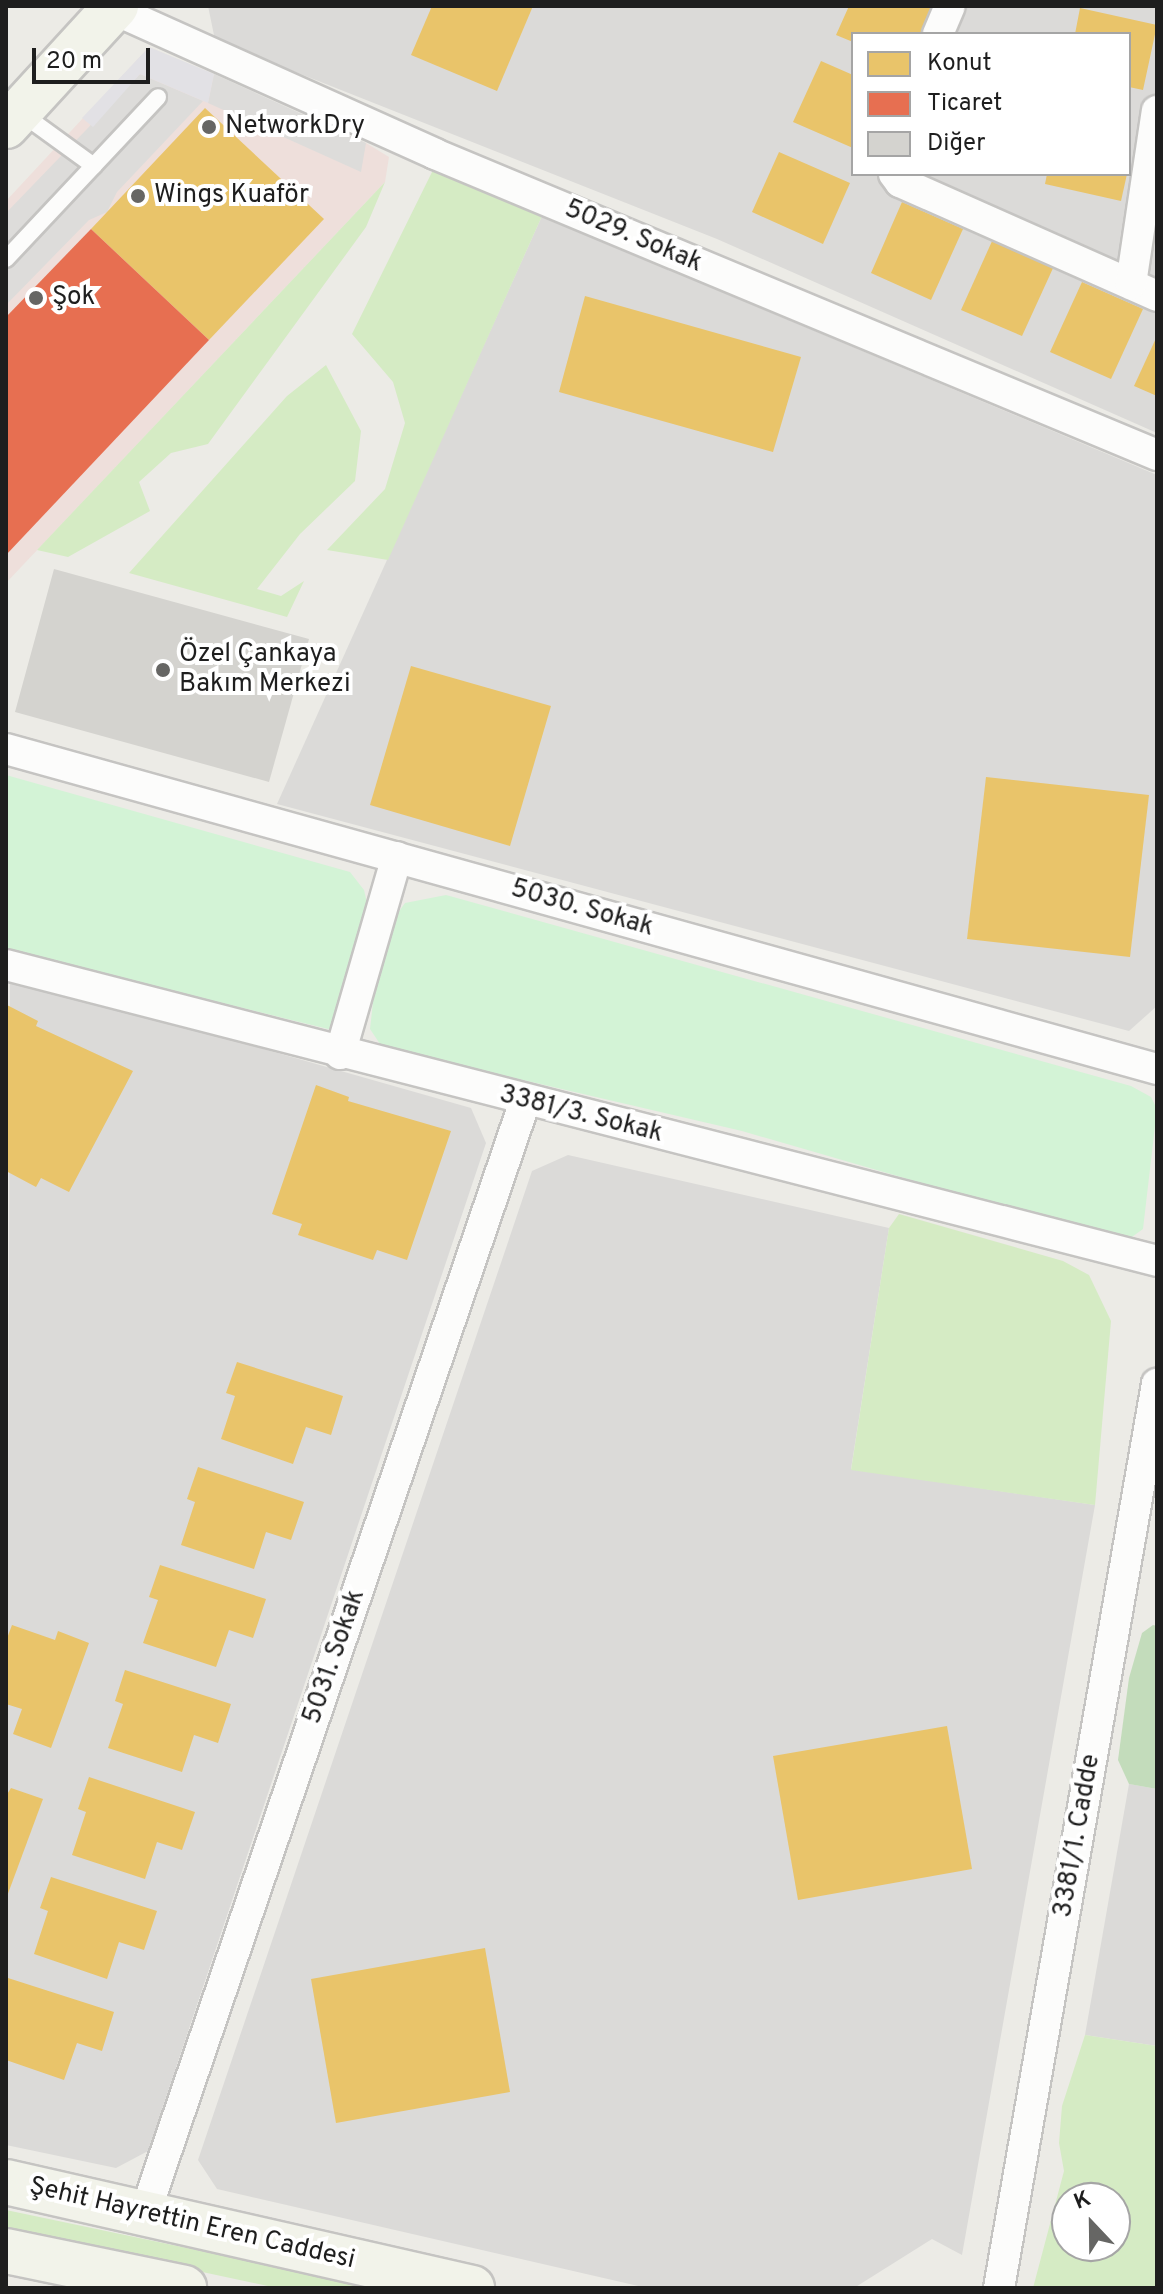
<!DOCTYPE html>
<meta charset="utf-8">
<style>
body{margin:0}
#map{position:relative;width:1163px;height:2294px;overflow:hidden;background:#ecebe6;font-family:Overpass,sans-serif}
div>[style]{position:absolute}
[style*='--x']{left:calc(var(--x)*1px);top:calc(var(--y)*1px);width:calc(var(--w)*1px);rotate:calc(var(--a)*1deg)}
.residential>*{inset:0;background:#dbdad8}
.commercial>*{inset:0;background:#eedfdb}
.grass>*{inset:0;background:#d5ebc4}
.forest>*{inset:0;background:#c3dcbb}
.park>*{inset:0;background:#d3f3d6}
.parking>*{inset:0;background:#dddcda}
.plaza>*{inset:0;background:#e2e1e5}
.homes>*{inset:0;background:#e9c46a}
.shops>*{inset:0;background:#e76f51}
.building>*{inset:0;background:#d4d3cf}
.roads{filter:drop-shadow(2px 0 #c5c4c2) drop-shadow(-2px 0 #c5c4c2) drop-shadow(0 2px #c5c4c2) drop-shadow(0 -2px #c5c4c2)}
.lane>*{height:16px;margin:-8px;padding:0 8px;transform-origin:8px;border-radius:8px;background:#fcfcfb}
.street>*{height:30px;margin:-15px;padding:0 15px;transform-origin:15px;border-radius:15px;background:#fcfcfb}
.secondary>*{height:44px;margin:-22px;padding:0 22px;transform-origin:22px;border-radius:22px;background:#f2f3ea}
.dots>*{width:22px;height:22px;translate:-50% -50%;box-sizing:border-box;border:4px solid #fff;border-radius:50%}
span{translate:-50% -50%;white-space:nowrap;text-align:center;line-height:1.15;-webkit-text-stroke:8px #fff;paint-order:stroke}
.poi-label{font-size:26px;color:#1e1e1e}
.left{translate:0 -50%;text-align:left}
.street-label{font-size:26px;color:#1e1e1e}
.frame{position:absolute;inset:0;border:8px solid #1e1e1e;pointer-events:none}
.legend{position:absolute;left:851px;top:32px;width:280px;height:144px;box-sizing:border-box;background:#fff;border:2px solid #a5a5a5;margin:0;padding:10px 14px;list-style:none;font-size:24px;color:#1e1e1e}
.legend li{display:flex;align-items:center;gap:16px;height:40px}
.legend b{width:40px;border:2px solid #a5a5a5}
.north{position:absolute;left:1051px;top:2182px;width:80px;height:80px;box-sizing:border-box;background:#fff;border:2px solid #a5a5a5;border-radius:50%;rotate:338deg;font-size:22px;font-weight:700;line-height:32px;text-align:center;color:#1e1e1e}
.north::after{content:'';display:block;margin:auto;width:28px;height:36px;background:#666664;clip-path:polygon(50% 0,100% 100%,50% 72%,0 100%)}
.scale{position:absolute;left:32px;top:48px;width:118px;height:36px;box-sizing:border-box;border:4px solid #1e1e1e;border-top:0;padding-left:10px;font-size:24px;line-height:28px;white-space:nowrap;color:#1e1e1e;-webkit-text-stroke:6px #fff;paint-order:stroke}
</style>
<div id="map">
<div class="residential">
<div style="clip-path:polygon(evenodd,208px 6px,1157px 6px,1157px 433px,717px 239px,215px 40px,208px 6px,853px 34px,1129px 34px,1129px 174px,853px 174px,853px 34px)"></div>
<div style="clip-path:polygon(542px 216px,1157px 475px,1157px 1006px,1129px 1031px,277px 804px)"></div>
<div style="clip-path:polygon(10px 977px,471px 1108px,486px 1143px,148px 2151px,116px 2168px,6px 2145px)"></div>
<div style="clip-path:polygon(568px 1155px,889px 1228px,851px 1469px,1095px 1505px,962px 2255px,932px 2239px,854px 2288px,647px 2288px,217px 2189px,198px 2160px,532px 1171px)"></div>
<div style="clip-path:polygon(1129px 1784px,1157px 1789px,1157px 2046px,1085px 2035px)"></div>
</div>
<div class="commercial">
<div style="clip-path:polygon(149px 47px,366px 143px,389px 157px,385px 182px,6px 583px,6px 201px)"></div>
</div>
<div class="grass">
<div style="clip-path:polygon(434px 168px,542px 216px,388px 560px,327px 550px,385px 489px,405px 423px,393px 382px,352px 334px)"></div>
<div style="clip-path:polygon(385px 182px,366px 227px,208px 444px,171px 453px,139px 482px,150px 511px,68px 557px,37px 550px)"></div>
<div style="clip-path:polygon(326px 365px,361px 431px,355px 481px,300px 534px,257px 589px,281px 596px,304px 581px,287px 617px,129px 573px,287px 396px)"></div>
<div style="clip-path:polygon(899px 1214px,1063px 1261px,1089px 1275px,1111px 1321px,1095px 1505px,851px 1470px,889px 1228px)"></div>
<div style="clip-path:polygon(evenodd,1085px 2035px,1157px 2046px,1157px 2288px,1033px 2288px,1064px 2171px,1059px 2143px,1062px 2106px,1085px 2035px,1115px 2198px,1115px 2246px,1067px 2246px,1067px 2198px,1115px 2198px)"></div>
<div style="clip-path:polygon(6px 2210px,378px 2288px,277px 2288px,6px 2230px)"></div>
</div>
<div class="forest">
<div style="clip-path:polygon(1153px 1625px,1157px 1626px,1157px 1789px,1129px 1784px,1118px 1760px,1129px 1678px,1142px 1633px)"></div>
</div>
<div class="park">
<div style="clip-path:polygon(6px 775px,350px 872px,364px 890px,368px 907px,332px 1030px,6px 950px)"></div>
<div style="clip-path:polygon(446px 895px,1131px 1086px,1151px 1097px,1157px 1109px,1143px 1229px,1125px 1242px,742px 1131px,382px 1047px,370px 1029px,376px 975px,395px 917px,405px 903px)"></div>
</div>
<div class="parking">
<div style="clip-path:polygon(140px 74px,203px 101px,117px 192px,107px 212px,89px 220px,6px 305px,6px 213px)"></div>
<div style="clip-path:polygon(214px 74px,366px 143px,361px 172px,208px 103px)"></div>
</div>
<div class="plaza">
<div style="clip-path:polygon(149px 47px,214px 74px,208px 103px,140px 74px,93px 127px,82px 118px)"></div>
</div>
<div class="homes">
<div style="clip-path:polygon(432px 6px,533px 6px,497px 91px,411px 55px)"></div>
<div style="clip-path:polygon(849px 6px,934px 6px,922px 34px,853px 34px,853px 42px,836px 35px)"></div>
<div style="clip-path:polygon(1080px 8px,1157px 25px,1143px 90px,1129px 87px,1129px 34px,1075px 34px)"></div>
<div style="clip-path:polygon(821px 61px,853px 75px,853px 148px,793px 122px)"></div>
<div style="clip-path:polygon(205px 108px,324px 219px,209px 340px,91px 229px)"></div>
<div style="clip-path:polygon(779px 152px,850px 183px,823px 244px,752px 212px)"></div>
<div style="clip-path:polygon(1047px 174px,1127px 174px,1121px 201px,1045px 184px)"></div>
<div style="clip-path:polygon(902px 202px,963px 229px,931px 300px,871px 273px)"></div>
<div style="clip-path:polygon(993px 239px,1054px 266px,1022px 336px,961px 310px)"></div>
<div style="clip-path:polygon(1082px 282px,1143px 309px,1111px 379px,1050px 352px)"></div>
<div style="clip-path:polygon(585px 296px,801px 357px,773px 452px,559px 392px)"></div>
<div style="clip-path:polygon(1157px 336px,1157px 396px,1134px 386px)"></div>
<div style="clip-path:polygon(411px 666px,551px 706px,510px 846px,370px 805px)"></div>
<div style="clip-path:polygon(986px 777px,1149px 795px,1130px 957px,967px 939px)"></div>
<div style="clip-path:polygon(7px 1005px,38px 1021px,36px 1026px,133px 1071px,69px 1192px,41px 1178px,36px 1187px,6px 1171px)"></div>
<div style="clip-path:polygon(316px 1085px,349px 1097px,348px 1101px,451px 1131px,407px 1260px,377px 1250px,373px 1260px,298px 1235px,302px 1224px,272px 1214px)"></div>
<div style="clip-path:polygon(237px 1362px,343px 1396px,331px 1435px,306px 1427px,293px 1464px,221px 1439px,235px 1396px,226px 1393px)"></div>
<div style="clip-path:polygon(198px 1467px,304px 1502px,291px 1540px,266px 1532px,254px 1569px,181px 1545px,195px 1502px,187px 1499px)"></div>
<div style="clip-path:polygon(160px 1565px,266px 1599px,253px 1638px,229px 1630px,216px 1667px,143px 1643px,158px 1600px,149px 1597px)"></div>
<div style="clip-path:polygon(12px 1625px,55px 1640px,58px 1631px,89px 1643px,51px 1748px,13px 1734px,22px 1709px,6px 1704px,6px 1641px)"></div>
<div style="clip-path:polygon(125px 1670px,231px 1704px,218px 1743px,194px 1735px,182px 1772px,108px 1748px,123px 1704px,115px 1701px)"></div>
<div style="clip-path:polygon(947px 1726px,972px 1869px,798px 1900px,773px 1756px)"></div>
<div style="clip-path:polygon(89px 1777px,195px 1812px,182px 1850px,157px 1842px,145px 1879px,72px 1855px,86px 1812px,78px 1809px)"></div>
<div style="clip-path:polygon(11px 1788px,43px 1799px,6px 1899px,6px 1796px)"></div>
<div style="clip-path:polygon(51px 1877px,157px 1911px,144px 1950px,119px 1942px,107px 1979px,34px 1954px,48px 1911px,40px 1908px)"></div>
<div style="clip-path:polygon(485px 1948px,510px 2092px,336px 2123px,311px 1979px)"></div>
<div style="clip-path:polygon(8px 1978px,114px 2012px,102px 2051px,77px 2043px,64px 2080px,6px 2060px)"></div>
</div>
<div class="shops">
<div style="clip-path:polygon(91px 229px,209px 340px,6px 555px,6px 317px)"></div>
</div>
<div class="building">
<div style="clip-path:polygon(54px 569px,309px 639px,269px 782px,15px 712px)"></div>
</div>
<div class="roads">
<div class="lane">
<div style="--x:21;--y:113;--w:90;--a:36"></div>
<div style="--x:6;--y:259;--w:222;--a:-46.8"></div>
</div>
<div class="street">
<div style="--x:113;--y:9;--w:353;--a:24.2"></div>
<div style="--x:435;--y:154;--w:782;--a:22.63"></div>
<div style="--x:938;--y:34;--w:30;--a:-67"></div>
<div style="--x:894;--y:174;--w:10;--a:53"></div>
<div style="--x:900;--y:182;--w:281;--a:23.9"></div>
<div style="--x:1131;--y:284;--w:175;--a:-81.5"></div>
<div style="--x:6;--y:749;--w:1195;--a:15.54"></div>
<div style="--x:6;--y:965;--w:1188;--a:14.42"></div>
<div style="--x:340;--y:1054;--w:205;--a:-73.9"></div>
<div style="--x:145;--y:2213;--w:1175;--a:-71.13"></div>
<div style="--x:999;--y:2288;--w:918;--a:-80.09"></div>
</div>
<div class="secondary">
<div style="--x:6;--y:126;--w:163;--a:-47.5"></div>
<div style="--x:6;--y:2182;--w:478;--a:12.8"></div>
<div style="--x:6;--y:2251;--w:182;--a:11.7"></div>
</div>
</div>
<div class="dots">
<div style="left:209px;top:127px;background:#666664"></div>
<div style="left:138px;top:196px;background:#666664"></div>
<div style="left:36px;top:298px;background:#666664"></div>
<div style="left:163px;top:670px;background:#666664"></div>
</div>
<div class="poi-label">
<span class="left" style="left:225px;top:127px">NetworkDry</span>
<span class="left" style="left:154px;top:196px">Wings Kuaför</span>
<span class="left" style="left:52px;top:298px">Şok</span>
<span class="left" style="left:179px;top:670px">Özel Çankaya<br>Bakım Merkezi</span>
</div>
<div class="street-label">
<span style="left:633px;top:237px;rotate:23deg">5029. Sokak</span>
<span style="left:582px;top:909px;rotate:16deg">5030. Sokak</span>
<span style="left:581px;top:1115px;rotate:14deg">3381/3. Sokak</span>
<span style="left:335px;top:1657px;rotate:-71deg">5031. Sokak</span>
<span style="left:1078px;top:1836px;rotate:-80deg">3381/1. Cadde</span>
<span style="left:192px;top:2224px;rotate:13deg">Şehit Hayrettin Eren Caddesi</span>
</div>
<div class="frame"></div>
<ul class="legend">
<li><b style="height:22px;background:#e9c46a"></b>Konut</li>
<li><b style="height:22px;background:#e76f51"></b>Ticaret</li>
<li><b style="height:22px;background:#d4d3cf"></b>Diğer</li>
</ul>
<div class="north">K</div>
<div class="scale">20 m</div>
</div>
